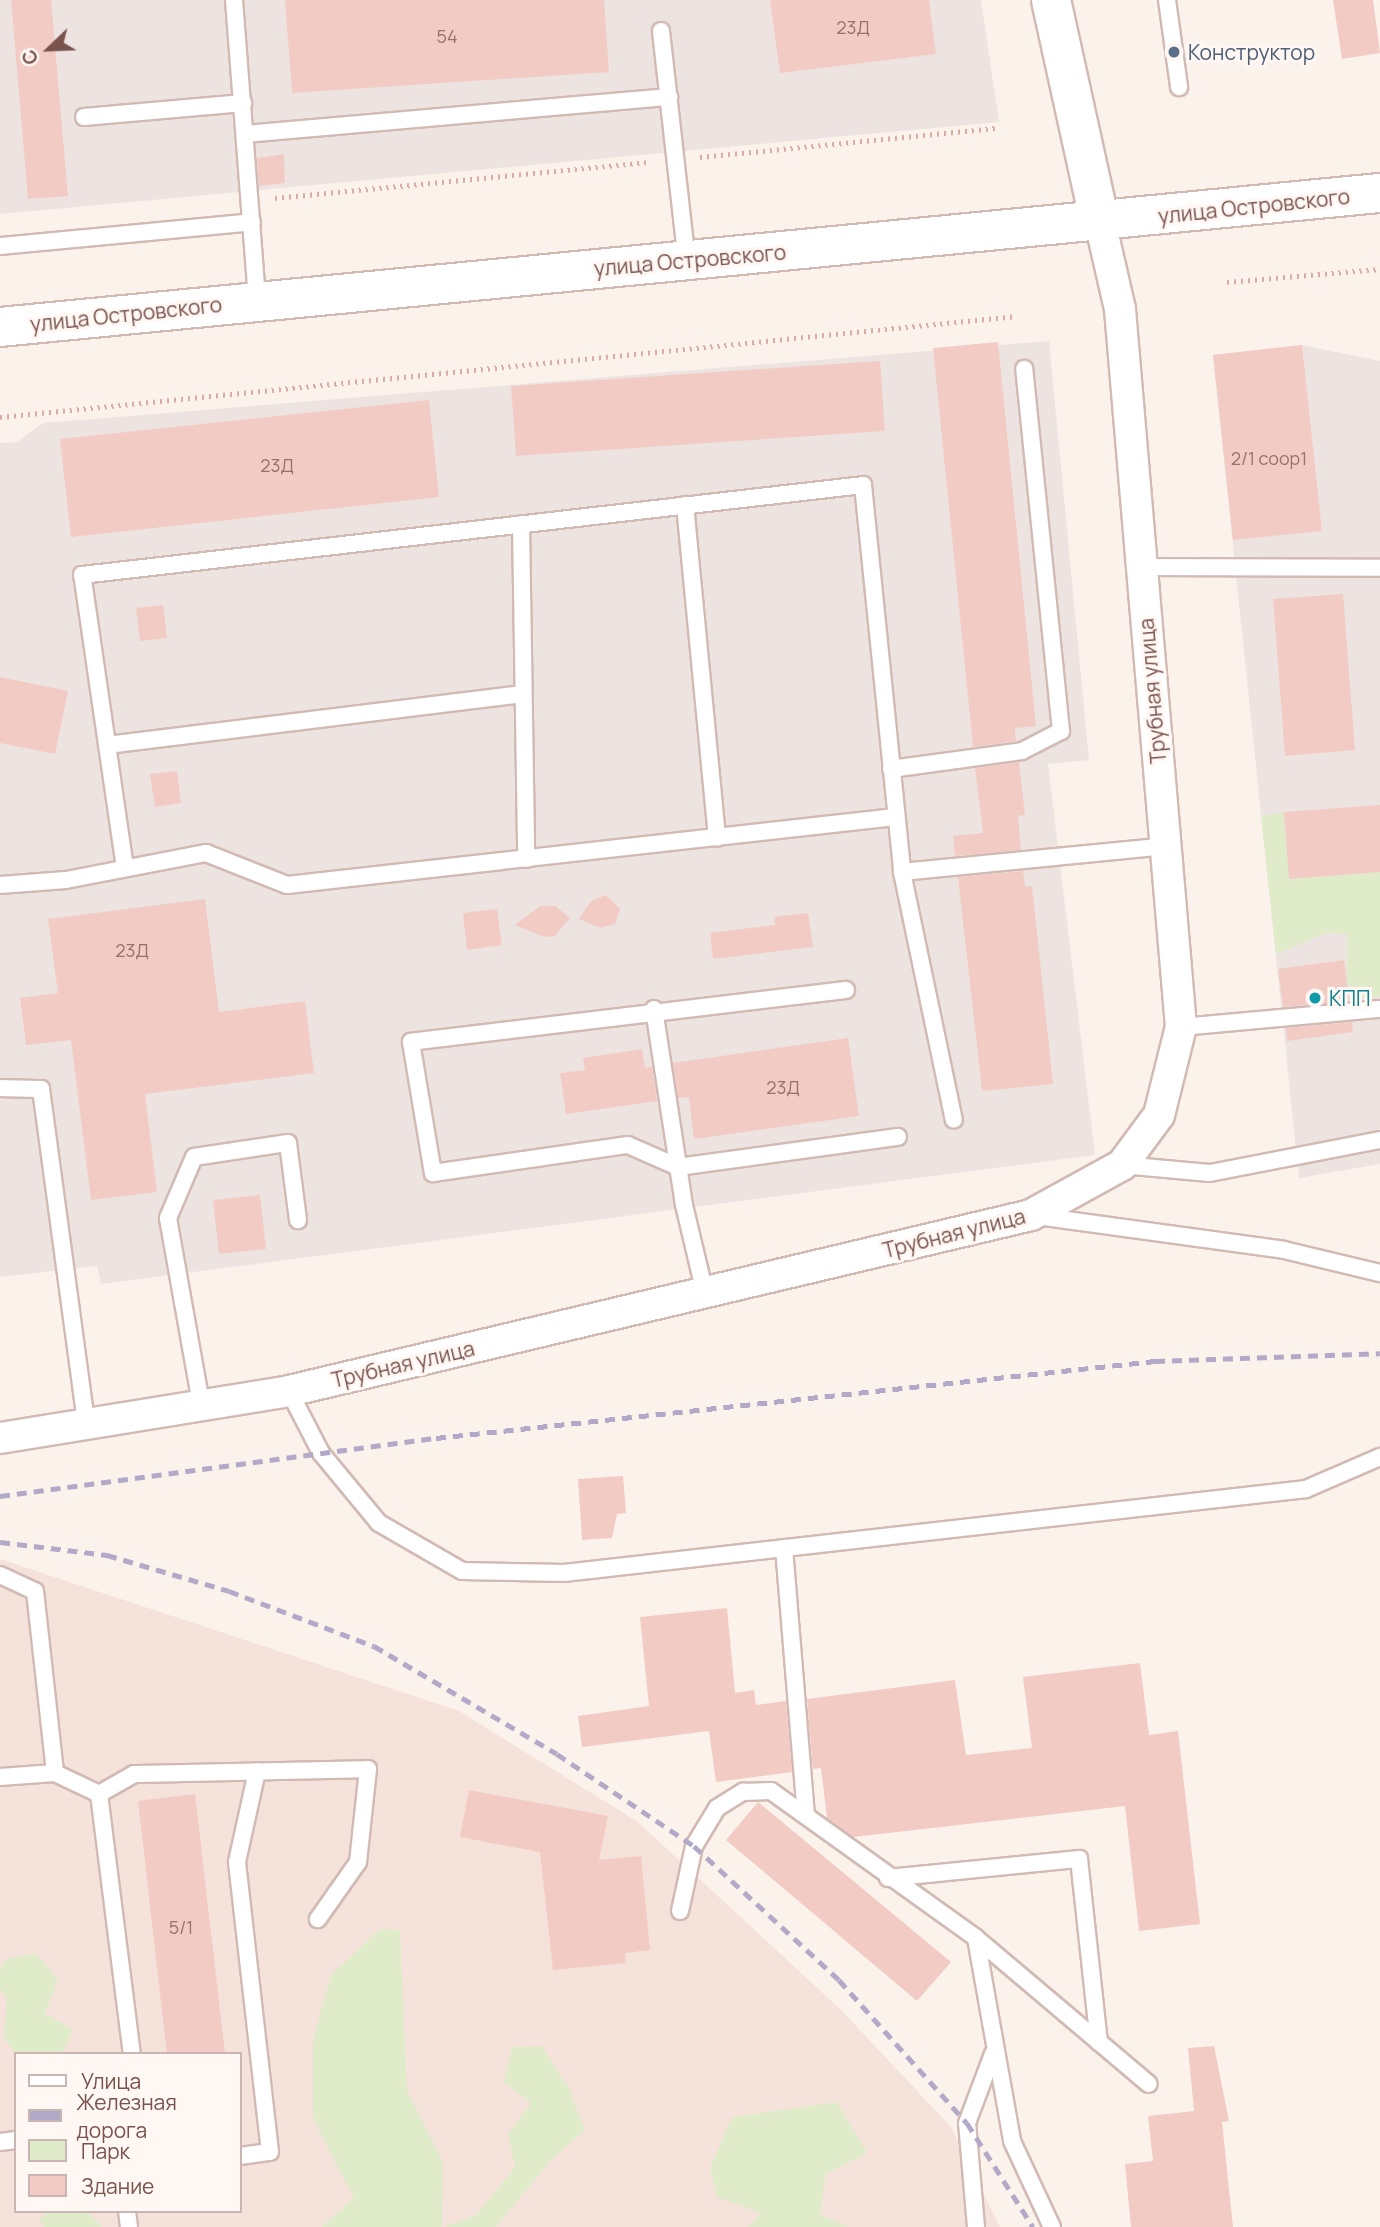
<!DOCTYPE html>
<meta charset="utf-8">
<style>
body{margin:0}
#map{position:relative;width:1380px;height:2227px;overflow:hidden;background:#fcf2ec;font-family:Manrope,sans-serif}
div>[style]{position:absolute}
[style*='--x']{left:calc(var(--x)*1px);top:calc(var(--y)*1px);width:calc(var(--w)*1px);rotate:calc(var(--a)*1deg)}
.residential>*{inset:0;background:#f4e2db}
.industrial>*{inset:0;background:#ede4e1}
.green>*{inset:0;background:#e0ebca}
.building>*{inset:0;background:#f2cbc4}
.path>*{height:4.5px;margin-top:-2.25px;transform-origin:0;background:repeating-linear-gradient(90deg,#d7ada6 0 2px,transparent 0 7px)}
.roads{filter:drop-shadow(2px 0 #d2bab4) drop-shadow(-2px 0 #d2bab4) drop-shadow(0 2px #d2bab4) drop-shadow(0 -2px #d2bab4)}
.service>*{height:16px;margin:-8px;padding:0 8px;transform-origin:8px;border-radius:8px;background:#fff}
.minor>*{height:30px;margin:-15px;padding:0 15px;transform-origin:15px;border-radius:15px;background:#fff}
.tertiary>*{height:38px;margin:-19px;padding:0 19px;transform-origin:19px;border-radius:19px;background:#fff}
.secondary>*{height:38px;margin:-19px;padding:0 19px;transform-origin:19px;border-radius:19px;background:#fff}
.rail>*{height:5px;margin-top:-2.5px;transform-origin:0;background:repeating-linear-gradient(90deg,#b2a9c8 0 10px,transparent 0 17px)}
.dots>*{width:19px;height:19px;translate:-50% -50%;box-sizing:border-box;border:4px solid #fff7f3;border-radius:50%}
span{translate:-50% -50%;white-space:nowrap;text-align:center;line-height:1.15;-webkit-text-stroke:6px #fff7f3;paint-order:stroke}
.number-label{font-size:18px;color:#97716c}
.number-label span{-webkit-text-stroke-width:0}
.service-label{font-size:21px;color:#4e5e75}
.left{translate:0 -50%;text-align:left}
.street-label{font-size:21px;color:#79534e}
.culture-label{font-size:21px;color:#0d838f}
.legend{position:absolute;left:14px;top:2052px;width:228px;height:161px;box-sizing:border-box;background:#fff7f3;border:2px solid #c9b5b1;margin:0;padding:9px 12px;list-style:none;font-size:21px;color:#79534e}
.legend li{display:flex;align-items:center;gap:14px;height:35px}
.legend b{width:35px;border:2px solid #c9b5b1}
.north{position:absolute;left:14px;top:14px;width:70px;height:70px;-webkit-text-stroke:5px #fff7f3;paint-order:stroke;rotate:247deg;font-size:19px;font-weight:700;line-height:28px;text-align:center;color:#79534e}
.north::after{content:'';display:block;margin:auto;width:24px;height:32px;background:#79534e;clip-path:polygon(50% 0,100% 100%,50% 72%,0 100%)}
</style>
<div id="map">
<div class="residential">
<div style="clip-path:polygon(evenodd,0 1559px,459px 1711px,638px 1822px,841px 2010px,951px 2127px,1000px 2227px,0 2227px,0 1559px,16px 2054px,240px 2054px,240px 2211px,16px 2211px,16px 2054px)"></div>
</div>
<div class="industrial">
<div style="clip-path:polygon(0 0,981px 0,999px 122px,0 214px)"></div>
<div style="clip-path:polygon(1049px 341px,1089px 760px,1048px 764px,1095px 1155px,101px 1284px,97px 1266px,0 1277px,0 443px,17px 442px,43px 423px)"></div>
<div style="clip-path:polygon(1302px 345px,1380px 361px,1380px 1164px,1299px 1178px,1213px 355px)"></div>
</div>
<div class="green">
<div style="clip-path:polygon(1284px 812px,1289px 879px,1380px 872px,1380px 997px,1363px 998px,1347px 984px,1347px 934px,1326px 933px,1276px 954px,1261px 816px)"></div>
<div style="clip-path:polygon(380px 1929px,400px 1930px,407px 2091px,443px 2162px,442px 2227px,321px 2227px,354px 2198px,313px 2119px,313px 2039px,331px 1975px)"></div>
<div style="clip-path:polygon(36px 1953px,58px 1980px,45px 2013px,73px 2030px,62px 2054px,16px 2054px,4px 2038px,7px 1997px,0 1990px,0 1970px,6px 1959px)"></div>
<div style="clip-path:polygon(542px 2046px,569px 2088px,585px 2130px,550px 2161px,496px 2227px,444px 2227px,476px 2215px,515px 2167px,508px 2134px,531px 2103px,504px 2082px,512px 2047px)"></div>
<div style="clip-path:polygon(837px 2102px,867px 2153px,826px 2174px,820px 2214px,848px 2227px,748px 2227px,761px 2213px,717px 2197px,710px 2168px,732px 2117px)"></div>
<div style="clip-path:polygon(50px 2211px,86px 2211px,103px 2227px,44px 2227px,39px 2219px)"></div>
</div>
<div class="building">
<div style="clip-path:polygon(11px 0,51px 0,68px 196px,28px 199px)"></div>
<div style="clip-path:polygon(285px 0,604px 0,609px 72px,292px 93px)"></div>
<div style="clip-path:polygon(770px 0,929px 0,936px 54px,780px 73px)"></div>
<div style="clip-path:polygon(1333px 0,1373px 0,1380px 53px,1342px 59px)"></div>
<div style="clip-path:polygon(284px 154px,285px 183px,259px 186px,257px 158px)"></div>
<div style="clip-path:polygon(998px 342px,1036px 726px,1015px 728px,1016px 741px,973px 747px,933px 348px)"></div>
<div style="clip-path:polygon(1302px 345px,1322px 531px,1233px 540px,1213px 355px)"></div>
<div style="clip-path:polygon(880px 361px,885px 431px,516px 456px,511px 386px)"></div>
<div style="clip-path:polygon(429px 400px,439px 497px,71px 537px,60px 439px)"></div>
<div style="clip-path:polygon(1343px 594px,1355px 750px,1285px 756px,1273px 599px)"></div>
<div style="clip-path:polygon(163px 605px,167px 638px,140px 641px,136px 608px)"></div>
<div style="clip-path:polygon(0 677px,68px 691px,55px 754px,0 743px)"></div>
<div style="clip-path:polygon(1019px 762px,1025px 815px,1018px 816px,1021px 850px,955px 856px,953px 836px,983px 833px,975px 768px)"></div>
<div style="clip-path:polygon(177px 771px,181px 803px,155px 807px,150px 774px)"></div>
<div style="clip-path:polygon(1380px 805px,1380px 872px,1289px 879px,1284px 812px)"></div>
<div style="clip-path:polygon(1023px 871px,1025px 887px,1032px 886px,1053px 1084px,982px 1091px,958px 877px)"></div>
<div style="clip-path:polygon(606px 895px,620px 909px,615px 924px,600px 928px,579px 919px,591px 901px)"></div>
<div style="clip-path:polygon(205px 899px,219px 1012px,305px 1001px,314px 1073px,145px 1094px,157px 1192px,91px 1200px,71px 1040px,26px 1045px,20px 998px,58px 993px,48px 919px)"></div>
<div style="clip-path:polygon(540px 906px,555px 906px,570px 918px,555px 936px,544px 937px,515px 925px)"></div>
<div style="clip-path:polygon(497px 909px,502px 945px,467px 950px,463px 913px)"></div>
<div style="clip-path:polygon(808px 913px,813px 947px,713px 959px,710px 933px,775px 925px,774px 917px)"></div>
<div style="clip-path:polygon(1344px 960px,1349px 1001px,1283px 1007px,1278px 969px)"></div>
<div style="clip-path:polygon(1352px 1022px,1353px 1032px,1287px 1041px,1286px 1028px)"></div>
<div style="clip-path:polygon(848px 1038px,859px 1116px,694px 1139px,689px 1097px,678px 1098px,673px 1063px)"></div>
<div style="clip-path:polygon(642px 1049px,645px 1068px,652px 1067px,657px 1101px,566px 1114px,560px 1073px,585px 1070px,583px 1058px)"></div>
<div style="clip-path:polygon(260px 1195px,266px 1249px,219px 1254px,213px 1200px)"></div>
<div style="clip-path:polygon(623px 1476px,626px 1513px,617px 1514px,612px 1538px,582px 1540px,578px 1479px)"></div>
<div style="clip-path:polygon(727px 1608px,735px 1693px,754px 1690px,756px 1705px,786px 1701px,792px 1772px,716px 1782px,709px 1731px,582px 1747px,578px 1716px,649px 1706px,640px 1617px)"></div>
<div style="clip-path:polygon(1140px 1663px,1149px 1735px,1178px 1731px,1200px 1924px,1139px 1931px,1125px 1806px,853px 1837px,827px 1818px,821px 1768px,813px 1769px,807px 1699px,955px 1680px,966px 1755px,1032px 1748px,1023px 1677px)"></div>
<div style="clip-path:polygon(469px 1790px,608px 1816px,599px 1860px,641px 1856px,650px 1950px,625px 1953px,626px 1963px,553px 1970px,540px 1852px,460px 1837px)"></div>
<div style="clip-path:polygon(195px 1794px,225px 2054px,167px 2054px,138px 1801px)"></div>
<div style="clip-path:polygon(758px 1802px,951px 1962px,917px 2001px,726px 1840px)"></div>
<div style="clip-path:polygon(1214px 2046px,1229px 2121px,1222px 2122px,1233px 2227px,1131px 2227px,1125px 2164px,1153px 2161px,1148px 2116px,1194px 2111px,1188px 2048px)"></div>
</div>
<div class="path">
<div style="--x:700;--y:157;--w:297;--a:-5.6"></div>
<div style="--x:275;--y:198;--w:377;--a:-5.5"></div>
<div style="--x:1227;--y:282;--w:154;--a:-4.9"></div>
<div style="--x:0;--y:417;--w:1022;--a:-5.67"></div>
</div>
<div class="roads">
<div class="service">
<div style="--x:234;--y:0;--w:302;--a:85.6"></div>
<div style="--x:1167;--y:0;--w:88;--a:82.1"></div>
<div style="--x:661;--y:31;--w:231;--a:83.6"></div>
<div style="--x:84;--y:117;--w:160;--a:-5"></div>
<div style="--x:245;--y:134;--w:426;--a:-5"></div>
<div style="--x:0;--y:246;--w:253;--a:-5.4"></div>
<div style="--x:685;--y:505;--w:334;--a:84.5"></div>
<div style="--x:521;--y:524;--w:335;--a:89.1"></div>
<div style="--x:1141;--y:567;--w:239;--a:0.2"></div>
<div style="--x:107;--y:745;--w:419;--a:-7"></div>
<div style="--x:891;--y:769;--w:132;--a:-7.8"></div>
<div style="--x:1022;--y:751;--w:44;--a:-27.1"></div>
<div style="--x:1061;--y:731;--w:364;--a:-95.8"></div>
<div style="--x:125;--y:868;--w:296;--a:-98.3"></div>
<div style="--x:82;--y:575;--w:786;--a:-6.57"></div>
<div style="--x:863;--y:485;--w:389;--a:84.2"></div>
<div style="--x:902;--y:872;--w:253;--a:78.2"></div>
<div style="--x:902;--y:872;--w:265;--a:-5.6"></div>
<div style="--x:0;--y:885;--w:66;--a:-4.3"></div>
<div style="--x:66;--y:880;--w:143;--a:-10.9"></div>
<div style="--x:206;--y:853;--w:87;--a:21.6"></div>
<div style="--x:287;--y:885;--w:612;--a:-6.38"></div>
<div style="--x:846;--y:990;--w:438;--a:173.2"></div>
<div style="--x:411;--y:1042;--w:133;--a:80.5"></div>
<div style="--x:433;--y:1173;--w:197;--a:-8.2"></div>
<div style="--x:628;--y:1145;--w:55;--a:23.7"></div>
<div style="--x:678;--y:1167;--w:222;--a:-7.8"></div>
<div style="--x:654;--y:1009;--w:198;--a:81.3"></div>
<div style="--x:684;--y:1205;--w:90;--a:76.6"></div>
<div style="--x:1181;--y:1027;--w:200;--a:-5.2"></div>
<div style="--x:0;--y:1088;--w:41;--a:1.4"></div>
<div style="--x:41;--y:1089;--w:342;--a:82.3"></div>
<div style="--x:1122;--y:1165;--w:88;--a:5.2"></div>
<div style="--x:1210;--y:1173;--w:173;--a:-11"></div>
<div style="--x:1037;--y:1216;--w:249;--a:7.8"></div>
<div style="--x:1284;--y:1250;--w:99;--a:13.5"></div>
<div style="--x:289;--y:1391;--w:70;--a:62.7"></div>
<div style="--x:321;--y:1453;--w:91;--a:50.4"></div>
<div style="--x:379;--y:1523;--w:96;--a:30"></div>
<div style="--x:462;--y:1571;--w:102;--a:1.1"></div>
<div style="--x:564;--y:1573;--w:747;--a:-6.46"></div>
<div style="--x:1306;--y:1489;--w:81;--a:-23.4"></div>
<div style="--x:202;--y:1409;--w:194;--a:-100.1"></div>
<div style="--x:168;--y:1218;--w:66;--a:-66.9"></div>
<div style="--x:194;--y:1157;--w:95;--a:-8.5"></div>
<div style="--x:288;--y:1143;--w:78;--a:82.6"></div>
<div style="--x:784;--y:1548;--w:266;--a:85.3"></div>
<div style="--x:0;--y:1575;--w:38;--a:25"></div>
<div style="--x:35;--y:1591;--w:183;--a:83.7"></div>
<div style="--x:0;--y:1777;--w:55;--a:-4.2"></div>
<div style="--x:55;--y:1773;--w:49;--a:25.5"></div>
<div style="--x:99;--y:1794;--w:262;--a:82.8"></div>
<div style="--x:99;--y:1794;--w:40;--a:-29.7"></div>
<div style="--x:134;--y:1774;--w:234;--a:-1.2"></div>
<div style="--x:368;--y:1769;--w:94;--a:96.1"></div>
<div style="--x:358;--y:1862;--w:70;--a:125.1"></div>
<div style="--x:888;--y:1878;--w:192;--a:-5.7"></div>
<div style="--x:1079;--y:1859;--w:184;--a:83.8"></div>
<div style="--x:680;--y:1911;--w:66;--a:-77.8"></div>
<div style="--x:694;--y:1846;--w:44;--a:-58.8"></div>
<div style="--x:717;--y:1808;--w:31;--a:-32"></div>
<div style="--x:743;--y:1792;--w:28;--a:-2"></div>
<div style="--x:771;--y:1791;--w:252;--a:35.6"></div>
<div style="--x:976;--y:1938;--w:226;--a:40.2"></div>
<div style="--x:976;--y:1938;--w:206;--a:79.9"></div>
<div style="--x:1012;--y:2141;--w:95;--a:65.1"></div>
<div style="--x:0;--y:2142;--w:16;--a:-7"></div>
<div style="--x:240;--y:2156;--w:30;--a:-8"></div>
<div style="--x:270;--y:2152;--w:292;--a:-96.5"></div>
<div style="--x:237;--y:1862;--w:93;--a:-77.6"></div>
<div style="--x:127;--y:2211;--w:16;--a:83"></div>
<div style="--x:976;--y:2227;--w:104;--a:-94.9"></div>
<div style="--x:967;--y:2123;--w:74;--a:-69.4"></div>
</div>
<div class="minor">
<div style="--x:0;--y:1438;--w:293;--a:-9.2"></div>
<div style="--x:289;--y:1391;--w:763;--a:-13.34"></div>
<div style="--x:1031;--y:1215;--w:104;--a:-28.8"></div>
<div style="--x:1122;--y:1165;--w:62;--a:-53.5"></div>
<div style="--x:1159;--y:1115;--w:91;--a:-76"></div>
<div style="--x:1181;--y:1027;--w:721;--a:-94.86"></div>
<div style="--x:1120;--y:309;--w:89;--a:-102.9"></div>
</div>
<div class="tertiary">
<div style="--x:1051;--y:0;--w:227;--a:77.6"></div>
</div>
<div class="secondary">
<div style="--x:0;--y:327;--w:1386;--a:-5.55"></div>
</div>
</div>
<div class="rail">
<div style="--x:0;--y:1496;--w:440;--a:-7.6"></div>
<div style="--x:436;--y:1438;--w:723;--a:-6.11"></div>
<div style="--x:1155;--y:1361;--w:225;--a:-2"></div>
<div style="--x:0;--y:1542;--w:108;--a:6.9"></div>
<div style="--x:107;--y:1555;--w:127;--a:16.4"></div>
<div style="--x:229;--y:1591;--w:155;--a:20.8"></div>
<div style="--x:374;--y:1646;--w:212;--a:30.5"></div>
<div style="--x:557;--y:1754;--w:165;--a:33.9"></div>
<div style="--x:694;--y:1846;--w:197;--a:42.7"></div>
<div style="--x:839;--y:1980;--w:192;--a:48.2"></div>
<div style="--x:967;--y:2123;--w:123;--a:57.6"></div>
</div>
<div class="dots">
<div style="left:1174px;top:52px;background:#5c6f8a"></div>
<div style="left:1315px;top:998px;background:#0f9aa8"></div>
</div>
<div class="number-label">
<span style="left:853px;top:27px">23Д</span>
<span style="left:447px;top:36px">54</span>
<span style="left:1269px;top:458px">2/1 соор1</span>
<span style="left:277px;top:465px">23Д</span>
<span style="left:132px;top:950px">23Д</span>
<span style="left:783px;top:1087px">23Д</span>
<span style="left:181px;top:1927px">5/1</span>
</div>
<div class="service-label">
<span class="left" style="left:1188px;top:52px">Конструктор</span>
</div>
<div class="street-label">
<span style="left:1254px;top:206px;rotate:-6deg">улица Островского</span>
<span style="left:690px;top:260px;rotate:-5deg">улица Островского</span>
<span style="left:126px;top:314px;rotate:-6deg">улица Островского</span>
<span style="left:1152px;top:691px;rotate:-95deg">Трубная улица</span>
<span style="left:954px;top:1233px;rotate:-14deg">Трубная улица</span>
<span style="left:403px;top:1364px;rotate:-13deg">Трубная улица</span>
</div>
<div class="culture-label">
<span class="left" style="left:1329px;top:998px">КПП</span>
</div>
<ul class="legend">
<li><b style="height:9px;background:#fff"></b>Улица</li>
<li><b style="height:9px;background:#b2a9c8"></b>Железная дорога</li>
<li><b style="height:19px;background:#e0ebca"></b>Парк</li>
<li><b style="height:19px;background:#f2cbc4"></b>Здание</li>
</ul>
<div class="north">С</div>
</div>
